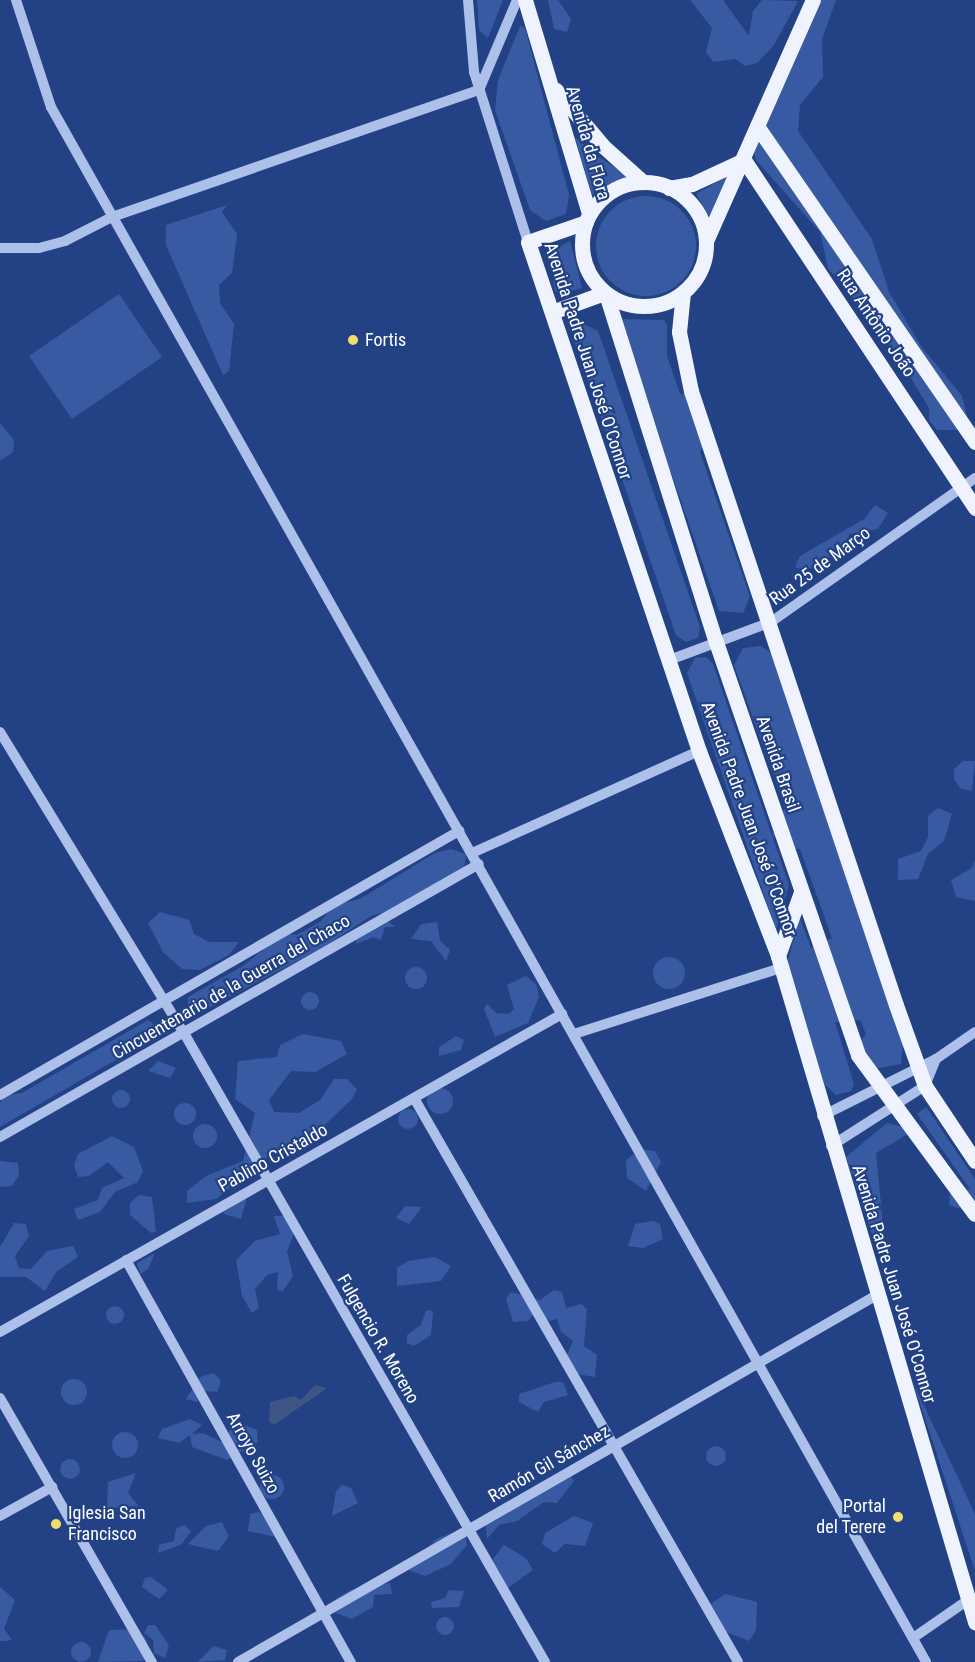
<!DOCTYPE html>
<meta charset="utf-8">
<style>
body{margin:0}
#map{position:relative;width:975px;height:1662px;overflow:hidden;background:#234285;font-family:"Roboto Condensed",sans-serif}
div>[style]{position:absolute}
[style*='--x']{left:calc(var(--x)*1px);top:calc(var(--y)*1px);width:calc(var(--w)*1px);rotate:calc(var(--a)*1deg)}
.green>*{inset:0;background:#375aa2}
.round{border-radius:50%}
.water>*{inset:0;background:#3e5586}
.minor>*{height:10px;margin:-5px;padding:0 5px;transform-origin:5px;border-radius:5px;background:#acc0e9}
.major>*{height:15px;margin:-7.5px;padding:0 7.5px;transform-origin:7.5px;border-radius:7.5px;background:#eff3fe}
.major>.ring{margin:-7.5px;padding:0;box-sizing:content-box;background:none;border:15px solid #eff3fe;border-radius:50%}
.dots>*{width:16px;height:16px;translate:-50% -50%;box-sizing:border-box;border:3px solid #234285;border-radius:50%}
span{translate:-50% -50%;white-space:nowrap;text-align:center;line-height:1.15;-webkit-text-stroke:4.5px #234285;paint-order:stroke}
.street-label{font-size:18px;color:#fff}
.poi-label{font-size:18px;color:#fff}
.left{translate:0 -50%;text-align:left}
.right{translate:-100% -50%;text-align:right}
</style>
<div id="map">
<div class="green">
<div style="clip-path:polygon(477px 0,503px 0,488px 38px,479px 30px)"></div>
<div style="clip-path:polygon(548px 0,558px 0,571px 19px,567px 32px,554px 29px)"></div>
<div style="clip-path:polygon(690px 0,723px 0,749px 36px,753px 11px,762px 0,798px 1px,774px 45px,757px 63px,745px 66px,735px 59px,713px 62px,706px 52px,712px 28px)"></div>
<div style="clip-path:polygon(815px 0,836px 0,822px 39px,823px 77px,800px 105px,798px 131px,872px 239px,889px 292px,921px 346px,962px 396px,968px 420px,960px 430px,937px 430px,929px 420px,929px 408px,897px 355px,828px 268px,820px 232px,756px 160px,753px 148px)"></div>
<div style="clip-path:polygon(520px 26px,525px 28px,569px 195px,566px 214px,546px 221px,530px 210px,495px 110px,498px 80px)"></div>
<div style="clip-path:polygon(575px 137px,597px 156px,628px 176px,592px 195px)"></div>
<div style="clip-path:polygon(728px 176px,711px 219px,696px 194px)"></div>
<div class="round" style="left:596px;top:196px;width:100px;height:100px"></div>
<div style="clip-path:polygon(227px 205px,222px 212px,237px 234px,232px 273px,219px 285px,220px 303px,234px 324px,229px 371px,223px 375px,166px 245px,166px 225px)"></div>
<div style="clip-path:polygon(570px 241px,582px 288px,561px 294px,555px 291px,548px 253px)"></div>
<div style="clip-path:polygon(119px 294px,162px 357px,72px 419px,29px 356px)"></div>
<div style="clip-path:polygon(621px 319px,664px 320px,667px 325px,667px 356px,680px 394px,686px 395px,706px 439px,700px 452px,750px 597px,743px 613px,719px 611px,671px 472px,659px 466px,661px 441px)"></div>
<div style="clip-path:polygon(578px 321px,598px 331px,700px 627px,698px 638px,686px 642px,676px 635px,573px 337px)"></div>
<div style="clip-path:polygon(0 423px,14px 440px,13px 452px,0 461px)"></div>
<div style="clip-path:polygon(875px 505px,888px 513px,878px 529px,849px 534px,845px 547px,806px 571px,795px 567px,800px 556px,864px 519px)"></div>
<div style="clip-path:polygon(761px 646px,772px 654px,903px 1043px,901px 1064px,869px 1070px,856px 1047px,866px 1034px,860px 1020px,835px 1022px,854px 1084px,851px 1091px,836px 1095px,824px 1084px,787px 963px,800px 918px,811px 948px,832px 938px,800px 849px,785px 847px,772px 834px,785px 808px,734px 665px,743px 648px)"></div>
<div style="clip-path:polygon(706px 657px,713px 664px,789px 885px,776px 930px,687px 673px,695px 658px)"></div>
<div style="clip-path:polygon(963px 761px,975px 761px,972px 791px,961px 789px,954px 779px,954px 769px)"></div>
<div style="clip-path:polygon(938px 808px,952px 814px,944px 841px,928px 854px,918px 879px,898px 880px,898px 859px,921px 851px,928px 837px,928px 816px)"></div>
<div style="clip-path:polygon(451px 849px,466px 854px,464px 869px,410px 905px,371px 916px,325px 946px,197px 1014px,188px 1012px,188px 997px,243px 966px,284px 933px,296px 935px,320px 922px,334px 905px,360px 899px,435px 853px)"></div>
<div style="clip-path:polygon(975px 860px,975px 901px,956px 897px,951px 880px,972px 868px)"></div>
<div style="clip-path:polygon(160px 912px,189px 920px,194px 934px,209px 942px,239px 942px,229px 955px,200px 970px,182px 969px,163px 952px,148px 923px)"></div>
<div style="clip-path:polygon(388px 921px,395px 927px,385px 927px,381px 940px,373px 937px,356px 944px,356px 938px)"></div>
<div style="clip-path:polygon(437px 922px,440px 941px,450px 950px,446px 961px,431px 941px,411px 939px,421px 924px)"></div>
<div class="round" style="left:653px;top:957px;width:32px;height:32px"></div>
<div class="round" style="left:405px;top:967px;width:22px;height:22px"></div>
<div style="clip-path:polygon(526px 976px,536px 984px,539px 997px,528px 1023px,495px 1037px,484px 1009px,487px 1004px,496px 1013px,509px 1014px,514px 1009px,507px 985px)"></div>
<div class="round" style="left:301px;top:992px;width:18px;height:18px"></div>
<div style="clip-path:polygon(148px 1020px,160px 1028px,157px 1036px,0 1127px,0 1102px,7px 1095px,22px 1093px)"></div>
<div style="clip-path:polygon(303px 1034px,341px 1041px,347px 1054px,315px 1072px,291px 1071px,269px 1100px,274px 1112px,299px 1113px,320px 1100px,334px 1079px,347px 1079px,357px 1089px,352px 1099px,307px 1142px,273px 1153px,216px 1199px,187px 1203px,187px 1191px,206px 1176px,243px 1161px,255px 1113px,235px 1099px,238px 1061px,277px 1057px,280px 1045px)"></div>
<div style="clip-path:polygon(456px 1036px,464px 1040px,461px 1050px,439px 1056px,439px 1047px)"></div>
<div style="clip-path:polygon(158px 1061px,176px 1068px,170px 1078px,148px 1071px)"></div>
<div class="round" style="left:427px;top:1088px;width:26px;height:26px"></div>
<div class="round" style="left:112px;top:1090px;width:18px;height:18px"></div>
<div class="round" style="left:174px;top:1103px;width:22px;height:22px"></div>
<div style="clip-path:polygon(926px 1107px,975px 1179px,975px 1222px,967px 1211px,949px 1205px,950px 1192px,970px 1189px,917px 1114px)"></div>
<div class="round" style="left:398px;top:1109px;width:20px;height:20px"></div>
<div style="clip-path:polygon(887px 1123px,903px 1127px,908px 1134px,876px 1153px,885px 1245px,877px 1249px,846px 1157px)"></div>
<div class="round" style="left:193px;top:1124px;width:24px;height:24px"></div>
<div style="clip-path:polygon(112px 1136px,134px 1147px,143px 1171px,138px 1182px,115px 1192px,100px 1212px,78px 1220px,74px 1209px,98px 1200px,102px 1188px,124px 1178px,108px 1162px,89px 1176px,78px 1177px,74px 1165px,78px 1154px)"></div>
<div style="clip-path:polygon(641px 1149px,655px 1151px,661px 1162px,646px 1191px,627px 1178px,626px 1160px)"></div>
<div style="clip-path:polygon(0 1161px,18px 1163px,19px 1175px,12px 1186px,0 1187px)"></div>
<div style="clip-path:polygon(139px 1195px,152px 1197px,156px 1232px,151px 1233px,130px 1215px,130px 1203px)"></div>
<div style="clip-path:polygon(247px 1197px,241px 1219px,224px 1214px,223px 1212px)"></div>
<div style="clip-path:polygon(405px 1206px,422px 1207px,409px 1224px,396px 1218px)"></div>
<div style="clip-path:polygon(274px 1216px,286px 1216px,294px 1233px,287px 1251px,293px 1276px,283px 1291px,277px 1290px,278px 1272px,267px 1275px,255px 1289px,259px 1308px,252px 1313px,242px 1296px,236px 1260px,255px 1241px,280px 1234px)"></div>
<div style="clip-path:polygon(652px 1221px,660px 1224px,663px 1239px,643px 1248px,628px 1246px,635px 1224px)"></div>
<div style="clip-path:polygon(14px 1223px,26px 1224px,29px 1236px,15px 1256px,19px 1268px,31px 1269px,47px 1251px,73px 1246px,78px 1257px,57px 1271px,45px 1291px,26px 1277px,0 1277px,0 1247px)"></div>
<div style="clip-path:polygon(155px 1253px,148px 1269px,140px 1274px,137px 1263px)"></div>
<div style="clip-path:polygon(435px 1257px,451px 1266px,441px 1281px,397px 1286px,397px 1268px,408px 1261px)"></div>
<div style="clip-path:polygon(554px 1290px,562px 1292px,566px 1308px,581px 1304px,587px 1309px,584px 1346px,597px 1355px,595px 1377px,576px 1374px,567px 1354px,573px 1341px,561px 1332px,557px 1319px,549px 1321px,537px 1310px,528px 1321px,513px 1322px,506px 1299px,510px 1292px,540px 1300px)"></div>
<div class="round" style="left:106px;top:1306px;width:18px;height:18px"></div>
<div style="clip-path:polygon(426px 1310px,433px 1311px,431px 1335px,414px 1346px,407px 1343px,407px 1335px,421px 1325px)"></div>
<div style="clip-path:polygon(214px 1373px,221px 1381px,217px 1392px,204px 1391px,197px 1402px,186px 1399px,200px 1377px)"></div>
<div class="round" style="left:61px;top:1379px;width:26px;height:26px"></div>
<div style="clip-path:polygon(555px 1382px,563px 1382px,568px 1395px,544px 1402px,538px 1412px,519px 1402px,519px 1394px)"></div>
<div style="clip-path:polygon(913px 1382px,975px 1514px,975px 1571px)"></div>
<div style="clip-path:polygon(190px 1419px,202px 1425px,192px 1434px,203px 1433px,224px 1443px,234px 1421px,257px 1430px,258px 1442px,227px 1460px,192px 1447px,190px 1435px,179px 1443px,158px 1438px,162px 1429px)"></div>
<div class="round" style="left:112px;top:1432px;width:26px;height:26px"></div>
<div class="round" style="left:706px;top:1446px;width:20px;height:20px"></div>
<div class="round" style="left:60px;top:1459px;width:20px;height:20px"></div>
<div style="clip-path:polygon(136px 1473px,128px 1493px,139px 1506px,107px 1508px,108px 1482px)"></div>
<div class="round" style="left:260px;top:1475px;width:24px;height:24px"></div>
<div style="clip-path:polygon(570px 1476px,574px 1481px,557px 1503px,544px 1502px,517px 1521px,499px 1525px,487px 1539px,485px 1521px)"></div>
<div style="clip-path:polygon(342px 1485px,351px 1488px,358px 1503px,332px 1516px,336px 1491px)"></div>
<div style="clip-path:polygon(258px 1512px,265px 1515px,275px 1537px,248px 1531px,250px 1514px)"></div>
<div style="clip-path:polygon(574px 1516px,593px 1523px,585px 1546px,565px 1544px,555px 1553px,542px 1544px,545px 1533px)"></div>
<div style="clip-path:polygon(222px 1522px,229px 1536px,218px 1551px,188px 1544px,206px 1526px)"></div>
<div style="clip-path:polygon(184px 1525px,191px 1531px,182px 1544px,158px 1553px,159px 1545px,174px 1541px,176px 1529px)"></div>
<div style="clip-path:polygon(454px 1532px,465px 1533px,467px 1545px,451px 1564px,425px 1576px,408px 1570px,436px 1539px)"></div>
<div style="clip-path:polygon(504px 1545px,526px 1558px,533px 1570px,508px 1588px,492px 1560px)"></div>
<div style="clip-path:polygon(151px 1577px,168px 1590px,159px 1599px,142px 1587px,145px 1578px)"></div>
<div style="clip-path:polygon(390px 1583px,392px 1594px,374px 1595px,373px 1607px,352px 1619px,328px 1610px,328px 1604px,350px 1590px)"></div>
<div style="clip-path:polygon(0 1587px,15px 1600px,4px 1629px,12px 1640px,6px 1641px,0 1641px)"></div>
<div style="clip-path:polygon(449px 1590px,464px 1591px,459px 1607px,432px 1608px,431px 1602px,445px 1598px)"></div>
<div style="clip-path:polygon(726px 1594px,757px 1602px,756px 1630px,749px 1641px,726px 1632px,710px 1604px)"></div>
<div class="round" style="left:436px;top:1617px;width:18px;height:18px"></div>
<div style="clip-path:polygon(148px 1625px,155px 1625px,169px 1645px,165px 1658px,154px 1653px,153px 1640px,144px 1633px)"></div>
<div style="clip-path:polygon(134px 1629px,145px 1637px,149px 1649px,144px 1661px,98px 1662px,109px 1630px)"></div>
<div class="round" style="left:71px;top:1642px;width:20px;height:20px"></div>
<div style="clip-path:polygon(213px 1646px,227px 1650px,225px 1660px,198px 1662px)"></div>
</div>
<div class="water">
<div style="clip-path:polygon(315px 1385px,327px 1388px,274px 1425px,269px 1421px,270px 1402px,294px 1396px,301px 1400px)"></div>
</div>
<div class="minor">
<div style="--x:16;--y:0;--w:113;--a:71.9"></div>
<div style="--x:51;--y:107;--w:1784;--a:60.63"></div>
<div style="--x:468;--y:0;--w:72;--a:85.2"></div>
<div style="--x:474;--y:72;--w:178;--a:72.4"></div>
<div style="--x:0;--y:248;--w:39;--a:0"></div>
<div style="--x:39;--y:248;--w:27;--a:-15"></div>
<div style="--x:65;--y:241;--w:53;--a:-27.1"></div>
<div style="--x:112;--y:217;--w:388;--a:-19.1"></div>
<div style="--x:479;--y:90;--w:98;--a:-67.1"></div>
<div style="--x:672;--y:659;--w:106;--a:-20.5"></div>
<div style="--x:771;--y:622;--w:250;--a:-35.2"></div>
<div style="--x:0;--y:732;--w:353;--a:58.6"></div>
<div style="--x:184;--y:1033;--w:725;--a:60.15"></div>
<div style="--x:472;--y:853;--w:249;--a:-24.2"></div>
<div style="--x:574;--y:1034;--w:217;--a:-17.7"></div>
<div style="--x:0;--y:1095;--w:530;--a:-29.91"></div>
<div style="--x:414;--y:1098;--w:650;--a:60.12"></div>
<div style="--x:822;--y:1116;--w:127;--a:-26.6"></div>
<div style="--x:936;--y:1059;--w:47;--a:-34.7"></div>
<div style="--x:0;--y:1137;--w:551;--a:-29.68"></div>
<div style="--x:831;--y:1146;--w:112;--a:-32.6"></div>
<div style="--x:925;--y:1086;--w:29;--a:-68"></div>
<div style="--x:126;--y:1260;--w:461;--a:60.8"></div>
<div style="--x:0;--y:1332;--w:646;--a:-29.5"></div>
<div style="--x:0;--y:1398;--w:305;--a:60.1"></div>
<div style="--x:0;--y:1516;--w:60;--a:-29.1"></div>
<div style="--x:913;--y:1638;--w:67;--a:-34.6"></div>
<div style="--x:238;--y:1662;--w:737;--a:-29.87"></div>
</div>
<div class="major">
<div style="--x:525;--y:0;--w:223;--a:73.3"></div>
<div style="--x:556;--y:90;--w:73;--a:50"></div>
<div style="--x:603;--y:146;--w:54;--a:42"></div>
<div style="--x:757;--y:126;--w:384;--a:55.4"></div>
<div style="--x:744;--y:160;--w:418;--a:56.4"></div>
<div class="ring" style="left:582px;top:182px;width:109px;height:109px"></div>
<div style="--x:669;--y:188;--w:23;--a:-10"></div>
<div style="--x:692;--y:184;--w:57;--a:-24.8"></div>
<div style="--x:586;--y:222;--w:61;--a:161"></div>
<div style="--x:528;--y:242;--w:537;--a:71.43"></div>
<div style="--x:699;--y:751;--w:220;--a:68.9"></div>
<div style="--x:778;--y:956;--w:695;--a:73.52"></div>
<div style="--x:706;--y:241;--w:264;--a:-66.1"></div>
<div style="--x:683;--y:292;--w:40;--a:95.7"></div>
<div style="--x:679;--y:332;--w:60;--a:78.5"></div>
<div style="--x:691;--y:391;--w:647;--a:71.54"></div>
<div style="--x:896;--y:1005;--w:86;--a:70.3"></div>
<div style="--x:925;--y:1086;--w:90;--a:56.3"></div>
<div style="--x:606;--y:294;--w:365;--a:72.5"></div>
<div style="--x:716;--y:642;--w:437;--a:71"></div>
<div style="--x:858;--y:1055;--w:197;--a:53.7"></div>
<div style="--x:552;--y:312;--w:55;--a:-20.1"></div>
<div style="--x:778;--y:956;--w:68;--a:-70.2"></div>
</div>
<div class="dots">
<div style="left:353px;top:340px;background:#f4dd6f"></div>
<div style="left:898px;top:1517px;background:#f4dd6f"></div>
<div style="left:56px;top:1524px;background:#f4dd6f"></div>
</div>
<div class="street-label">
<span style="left:588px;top:143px;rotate:74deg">Avenida da Flora</span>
<span style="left:876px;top:323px;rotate:56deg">Rua Antônio João</span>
<span style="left:588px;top:361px;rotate:72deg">Avenida Padre Juan José O'Connor</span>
<span style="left:820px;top:566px;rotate:-36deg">Rua 25 de Março</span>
<span style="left:778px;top:764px;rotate:71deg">Avenida Brasil</span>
<span style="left:749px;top:819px;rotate:70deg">Avenida Padre Juan José O'Connor</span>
<span style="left:231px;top:987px;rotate:-30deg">Cincuentenario de la Guerra del Chaco</span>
<span style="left:273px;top:1158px;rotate:-29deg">Pablino Cristaldo</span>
<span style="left:894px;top:1284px;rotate:73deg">Avenida Padre Juan José O'Connor</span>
<span style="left:378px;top:1339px;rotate:60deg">Fulgencio R. Moreno</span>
<span style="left:253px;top:1453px;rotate:61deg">Arroyo Suizo</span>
<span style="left:549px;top:1464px;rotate:-30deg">Ramón Gil Sánchez</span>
</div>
<div class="poi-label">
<span class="left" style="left:365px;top:340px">Fortis</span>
<span class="right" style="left:886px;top:1517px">Portal<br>del Terere</span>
<span class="left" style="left:68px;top:1524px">Iglesia San<br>Francisco</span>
</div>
</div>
